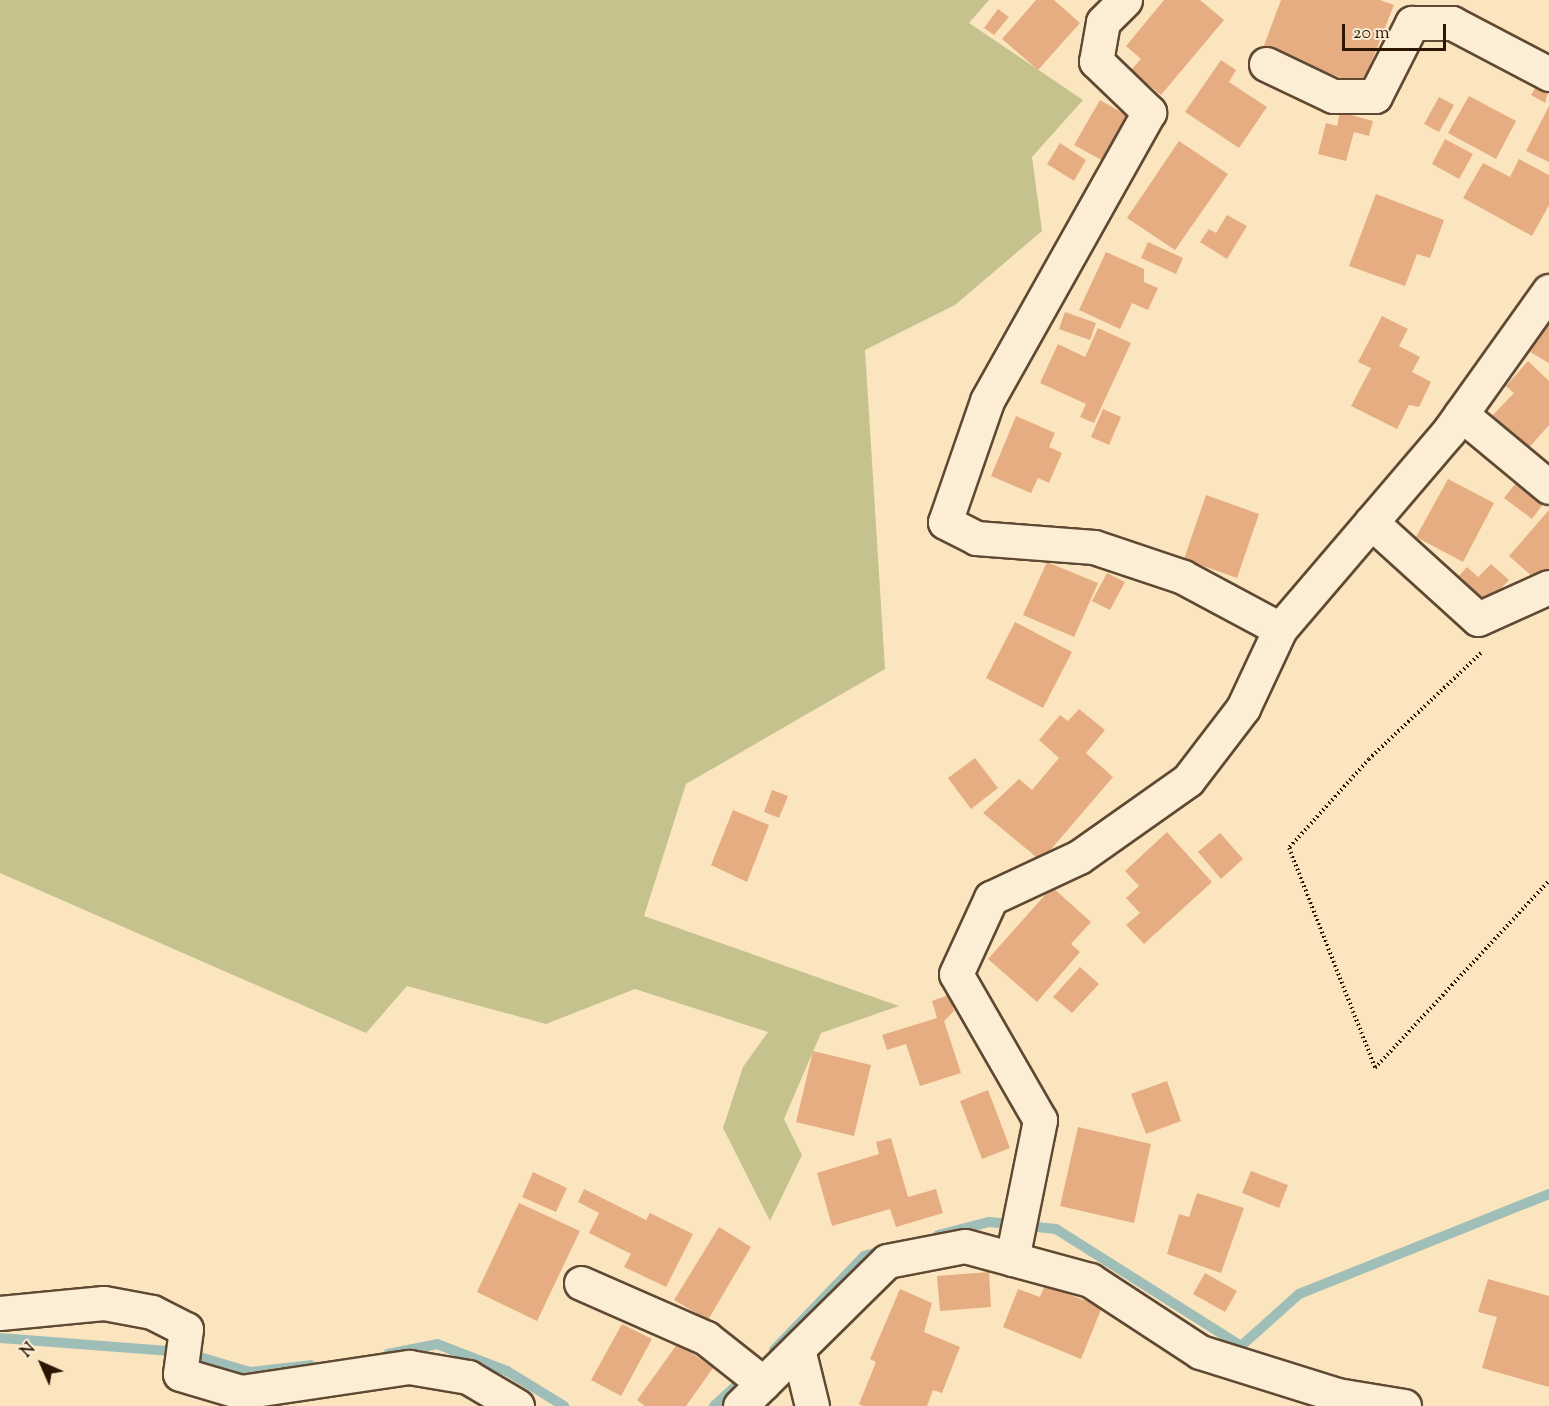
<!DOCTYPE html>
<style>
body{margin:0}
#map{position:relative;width:1549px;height:1406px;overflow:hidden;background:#fbe5bf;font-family:"Sorts Mill Goudy",serif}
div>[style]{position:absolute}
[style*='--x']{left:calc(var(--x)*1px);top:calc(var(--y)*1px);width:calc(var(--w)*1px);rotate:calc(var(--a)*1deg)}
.green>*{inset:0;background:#c5c28e}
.stream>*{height:10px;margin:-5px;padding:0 5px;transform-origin:5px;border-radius:5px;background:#9fbeb7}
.building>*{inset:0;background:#e6ad82}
.path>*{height:4px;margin-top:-2px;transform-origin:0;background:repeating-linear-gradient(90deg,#2d1504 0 1.5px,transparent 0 4.5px)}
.roads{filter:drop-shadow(2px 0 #604933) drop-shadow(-2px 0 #604933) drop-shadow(0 2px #604933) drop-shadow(0 -2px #604933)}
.minor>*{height:33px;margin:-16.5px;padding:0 16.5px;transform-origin:16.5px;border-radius:16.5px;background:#fceed5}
span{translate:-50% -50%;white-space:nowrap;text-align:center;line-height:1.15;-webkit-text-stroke:6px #fceed5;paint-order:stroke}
.north{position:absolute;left:12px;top:1334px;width:60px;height:60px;-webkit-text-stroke:4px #fceed5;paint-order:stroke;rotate:315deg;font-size:16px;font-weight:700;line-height:24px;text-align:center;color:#2d1504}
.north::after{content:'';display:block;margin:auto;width:21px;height:27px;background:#2d1504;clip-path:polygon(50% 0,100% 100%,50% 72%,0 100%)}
.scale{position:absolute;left:1342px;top:24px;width:104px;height:27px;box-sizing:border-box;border:3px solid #2d1504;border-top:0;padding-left:8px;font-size:18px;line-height:21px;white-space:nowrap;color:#2d1504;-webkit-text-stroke:4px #fceed5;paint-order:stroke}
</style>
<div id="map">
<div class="green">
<div style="clip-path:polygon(0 0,989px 0,969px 23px,1083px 100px,1032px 157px,1042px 231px,955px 305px,865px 350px,885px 669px,686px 784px,644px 916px,899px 1006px,821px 1033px,784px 1119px,802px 1155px,770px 1221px,723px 1128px,743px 1067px,768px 1032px,635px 989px,546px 1024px,407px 986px,366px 1033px,0 873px)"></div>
</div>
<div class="stream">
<div style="--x:938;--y:1235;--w:53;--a:-14.3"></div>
<div style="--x:989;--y:1222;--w:67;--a:6"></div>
<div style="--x:1056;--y:1229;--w:219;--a:32.3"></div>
<div style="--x:1241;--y:1346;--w:78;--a:-41.9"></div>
<div style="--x:1299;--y:1294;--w:269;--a:-21.8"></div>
<div style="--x:0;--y:1338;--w:184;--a:4.4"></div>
<div style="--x:183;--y:1352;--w:70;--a:16.6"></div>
<div style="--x:250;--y:1372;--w:61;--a:-6.5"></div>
<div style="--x:774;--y:1350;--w:130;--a:-46.2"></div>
<div style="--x:864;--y:1256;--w:19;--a:-16"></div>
<div style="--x:388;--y:1354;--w:50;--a:-11.5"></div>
<div style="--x:437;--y:1344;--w:75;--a:21.1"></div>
<div style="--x:507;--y:1371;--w:67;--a:31.6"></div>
<div style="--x:714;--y:1406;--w:45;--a:-42.3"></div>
</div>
<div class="building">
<div style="clip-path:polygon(1036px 0,1054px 0,1080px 23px,1038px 70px,1002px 39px)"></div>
<div style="clip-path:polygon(1164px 0,1200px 0,1224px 20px,1161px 95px,1131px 70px,1141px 59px,1126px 46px)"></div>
<div style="clip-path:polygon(1281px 0,1380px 0,1394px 5px,1362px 86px,1263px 48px)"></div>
<div style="clip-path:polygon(998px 9px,1009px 17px,994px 35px,984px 28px)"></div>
<div style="clip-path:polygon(1221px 60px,1236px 70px,1229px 82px,1267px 107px,1239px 148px,1185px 112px)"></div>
<div style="clip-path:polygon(1538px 84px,1549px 88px,1545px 103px,1531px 95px)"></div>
<div style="clip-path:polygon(1469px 96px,1516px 121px,1496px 159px,1448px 133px)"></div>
<div style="clip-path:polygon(1439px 97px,1454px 105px,1439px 132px,1424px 124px)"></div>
<div style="clip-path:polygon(1100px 100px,1133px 119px,1107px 163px,1074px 145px)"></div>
<div style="clip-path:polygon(1549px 106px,1549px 162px,1526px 151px)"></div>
<div style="clip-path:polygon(1340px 112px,1373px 121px,1369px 136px,1354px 132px,1346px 161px,1318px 154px,1326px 123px,1337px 126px)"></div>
<div style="clip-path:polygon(1445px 139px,1473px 154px,1459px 179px,1432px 164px)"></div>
<div style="clip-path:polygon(1179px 141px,1228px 174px,1175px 250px,1127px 218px)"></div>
<div style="clip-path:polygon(1060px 143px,1086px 160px,1074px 181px,1047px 164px)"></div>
<div style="clip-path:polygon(1519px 159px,1549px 175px,1549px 205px,1532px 236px,1463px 198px,1483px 163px,1510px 177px)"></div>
<div style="clip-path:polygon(1376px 194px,1444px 220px,1430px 258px,1417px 254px,1405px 286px,1349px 266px)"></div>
<div style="clip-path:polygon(1227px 215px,1247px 226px,1227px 259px,1200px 242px,1209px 229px,1216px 233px)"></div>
<div style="clip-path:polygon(1148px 242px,1183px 258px,1176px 274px,1141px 258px)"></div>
<div style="clip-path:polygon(1106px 252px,1144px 269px,1144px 282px,1158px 288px,1148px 310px,1132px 303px,1120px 329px,1079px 310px)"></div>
<div style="clip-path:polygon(1065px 312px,1096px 323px,1090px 340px,1059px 329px)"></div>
<div style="clip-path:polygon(1382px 316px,1408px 329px,1399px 346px,1420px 357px,1412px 372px,1431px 382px,1419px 407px,1409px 405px,1397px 429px,1351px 406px,1371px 368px,1358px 362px)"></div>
<div style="clip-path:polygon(1549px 320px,1549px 363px,1530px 352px)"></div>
<div style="clip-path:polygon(1098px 328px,1131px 343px,1094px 423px,1080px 417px,1086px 404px,1040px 383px,1058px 344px,1085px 357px)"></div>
<div style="clip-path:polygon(1528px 361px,1549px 381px,1549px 425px,1527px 450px,1491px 417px,1514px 393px,1506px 386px)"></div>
<div style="clip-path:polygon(1103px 409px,1121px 417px,1109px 445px,1091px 437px)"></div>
<div style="clip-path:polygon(1016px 416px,1055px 433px,1049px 447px,1062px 453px,1049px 483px,1038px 478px,1031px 493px,991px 476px)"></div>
<div style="clip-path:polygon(1523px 474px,1549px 496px,1532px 519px,1504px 498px)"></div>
<div style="clip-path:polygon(1448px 479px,1494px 503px,1463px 562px,1416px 537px)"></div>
<div style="clip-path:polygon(1206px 495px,1259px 514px,1237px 578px,1184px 559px)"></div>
<div style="clip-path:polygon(1549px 510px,1549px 582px,1544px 587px,1509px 556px)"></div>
<div style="clip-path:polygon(1047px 562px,1098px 583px,1074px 637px,1023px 615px)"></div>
<div style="clip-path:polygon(1491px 564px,1509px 580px,1485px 605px,1457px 578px,1467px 567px,1478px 577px)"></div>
<div style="clip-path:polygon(1107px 573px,1125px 582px,1110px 610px,1092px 601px)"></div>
<div style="clip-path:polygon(1015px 622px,1072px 652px,1043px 708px,986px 678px)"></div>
<div style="clip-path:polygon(1079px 709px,1105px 730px,1086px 753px,1113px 777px,1041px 861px,983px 813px,1019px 779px,1032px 790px,1059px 758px,1039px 740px,1060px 715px,1068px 721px)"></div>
<div style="clip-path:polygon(975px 758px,998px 788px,971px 809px,948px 778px)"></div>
<div style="clip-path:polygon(772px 790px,788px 796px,779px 818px,764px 812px)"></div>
<div style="clip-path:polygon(733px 810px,769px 825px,747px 882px,711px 865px)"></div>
<div style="clip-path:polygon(1167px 832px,1212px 882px,1144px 944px,1126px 925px,1140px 913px,1126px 898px,1139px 886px,1125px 871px)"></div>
<div style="clip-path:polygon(1220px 833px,1243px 859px,1221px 879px,1198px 852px)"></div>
<div style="clip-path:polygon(1052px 887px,1091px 922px,1071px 944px,1080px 952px,1037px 1002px,988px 959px)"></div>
<div style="clip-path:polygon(1080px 967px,1099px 984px,1072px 1013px,1053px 997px)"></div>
<div style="clip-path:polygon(949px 995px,954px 1011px,944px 1021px,961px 1073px,920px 1086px,906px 1044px,887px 1050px,882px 1035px,937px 1018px,932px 1001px)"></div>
<div style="clip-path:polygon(813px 1051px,871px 1065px,854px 1136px,796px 1122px)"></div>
<div style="clip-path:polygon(1167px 1081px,1181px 1121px,1146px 1134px,1131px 1094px)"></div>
<div style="clip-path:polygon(988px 1090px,1010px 1148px,982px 1159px,960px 1101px)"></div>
<div style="clip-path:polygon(1078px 1127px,1151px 1144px,1134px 1223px,1060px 1206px)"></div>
<div style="clip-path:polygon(891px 1138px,908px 1197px,936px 1189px,943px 1213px,896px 1227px,890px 1209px,832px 1226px,817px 1173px,879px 1154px,876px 1142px)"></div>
<div style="clip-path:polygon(1251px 1171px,1288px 1185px,1279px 1208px,1242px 1193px)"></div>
<div style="clip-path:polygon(533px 1172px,567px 1188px,556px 1212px,522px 1197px)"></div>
<div style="clip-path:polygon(584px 1189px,646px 1220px,650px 1213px,693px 1234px,666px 1287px,624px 1267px,631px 1254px,589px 1233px,599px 1213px,578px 1202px)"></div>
<div style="clip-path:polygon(1197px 1193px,1244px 1208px,1221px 1273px,1167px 1254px,1179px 1214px,1189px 1217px)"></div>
<div style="clip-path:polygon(519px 1203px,580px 1231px,537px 1321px,477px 1292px)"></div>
<div style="clip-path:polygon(719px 1227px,751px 1247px,708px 1320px,674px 1300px)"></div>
<div style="clip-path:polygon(989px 1272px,991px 1307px,940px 1311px,937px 1276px)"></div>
<div style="clip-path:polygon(1205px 1273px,1237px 1291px,1225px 1312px,1193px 1294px)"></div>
<div style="clip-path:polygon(1488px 1279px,1549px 1296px,1549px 1387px,1482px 1368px,1497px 1317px,1478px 1312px)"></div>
<div style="clip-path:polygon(1045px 1285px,1102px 1307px,1081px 1359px,1003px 1327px,1018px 1289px,1040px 1297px)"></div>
<div style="clip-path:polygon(900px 1289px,932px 1303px,924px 1332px,960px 1347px,942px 1393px,933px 1390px,927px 1406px,863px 1406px,859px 1404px,876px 1362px,870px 1359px)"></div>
<div style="clip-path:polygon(622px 1324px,652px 1339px,621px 1396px,591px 1380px)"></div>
<div style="clip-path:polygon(678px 1343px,713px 1368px,686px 1406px,645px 1406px,637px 1400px)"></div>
</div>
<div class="path">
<div style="--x:1481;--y:653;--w:154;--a:136.6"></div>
<div style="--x:1369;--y:759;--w:120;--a:132"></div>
<div style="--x:1289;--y:848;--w:236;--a:68.6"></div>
<div style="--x:1375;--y:1068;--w:255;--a:-47.1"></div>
</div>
<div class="roads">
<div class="minor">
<div style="--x:1125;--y:0;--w:31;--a:135"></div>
<div style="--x:1103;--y:22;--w:40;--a:100"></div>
<div style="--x:1096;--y:61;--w:74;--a:43.9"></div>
<div style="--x:1149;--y:112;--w:331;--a:119.3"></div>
<div style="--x:987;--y:401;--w:128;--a:109.1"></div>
<div style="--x:945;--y:522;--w:35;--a:27"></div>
<div style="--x:976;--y:538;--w:118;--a:4.4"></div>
<div style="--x:1094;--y:547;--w:94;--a:18.6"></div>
<div style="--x:1183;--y:577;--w:110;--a:28.2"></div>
<div style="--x:1266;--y:64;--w:74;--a:25.5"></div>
<div style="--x:1333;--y:96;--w:42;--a:0"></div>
<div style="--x:1375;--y:96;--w:82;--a:-63.1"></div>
<div style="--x:1412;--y:23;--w:40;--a:0"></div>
<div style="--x:1452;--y:23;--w:110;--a:27.7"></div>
<div style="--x:1461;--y:414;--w:114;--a:39.7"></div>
<div style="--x:1371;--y:522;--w:144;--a:42.2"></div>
<div style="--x:1478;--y:619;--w:78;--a:-24.3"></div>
<div style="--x:1012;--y:1259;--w:142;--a:-78.6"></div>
<div style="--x:1040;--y:1120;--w:168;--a:-119.9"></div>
<div style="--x:956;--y:974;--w:84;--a:-65.3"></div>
<div style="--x:991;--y:898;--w:97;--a:-25"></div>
<div style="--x:1079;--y:857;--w:133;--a:-35.2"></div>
<div style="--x:1188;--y:780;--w:91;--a:-52.6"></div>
<div style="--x:1243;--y:708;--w:87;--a:-64.9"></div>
<div style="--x:1280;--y:629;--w:260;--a:-49.5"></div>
<div style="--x:1449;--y:431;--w:172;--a:-54.5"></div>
<div style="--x:581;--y:1283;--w:137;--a:23.7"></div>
<div style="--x:706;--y:1338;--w:73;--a:38.3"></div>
<div style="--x:0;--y:1313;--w:104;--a:-5.5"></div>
<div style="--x:104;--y:1303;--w:49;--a:10.6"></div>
<div style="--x:152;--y:1312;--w:38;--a:27"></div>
<div style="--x:186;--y:1329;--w:45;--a:97.6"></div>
<div style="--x:180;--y:1374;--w:64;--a:16.4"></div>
<div style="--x:241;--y:1392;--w:170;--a:-8.5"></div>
<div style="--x:409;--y:1367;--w:60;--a:9.6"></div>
<div style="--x:468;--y:1377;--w:57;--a:30.6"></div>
<div style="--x:798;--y:1349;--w:59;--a:76.2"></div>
<div style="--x:740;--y:1406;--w:206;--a:-44.6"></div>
<div style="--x:887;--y:1261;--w:79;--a:-10.9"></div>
<div style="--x:965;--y:1246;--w:130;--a:15.2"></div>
<div style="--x:1090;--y:1280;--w:131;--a:33.2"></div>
<div style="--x:1200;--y:1352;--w:144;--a:17.4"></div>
<div style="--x:1337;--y:1395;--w:68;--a:9.3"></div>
</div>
</div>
<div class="north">N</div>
<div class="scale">20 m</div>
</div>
